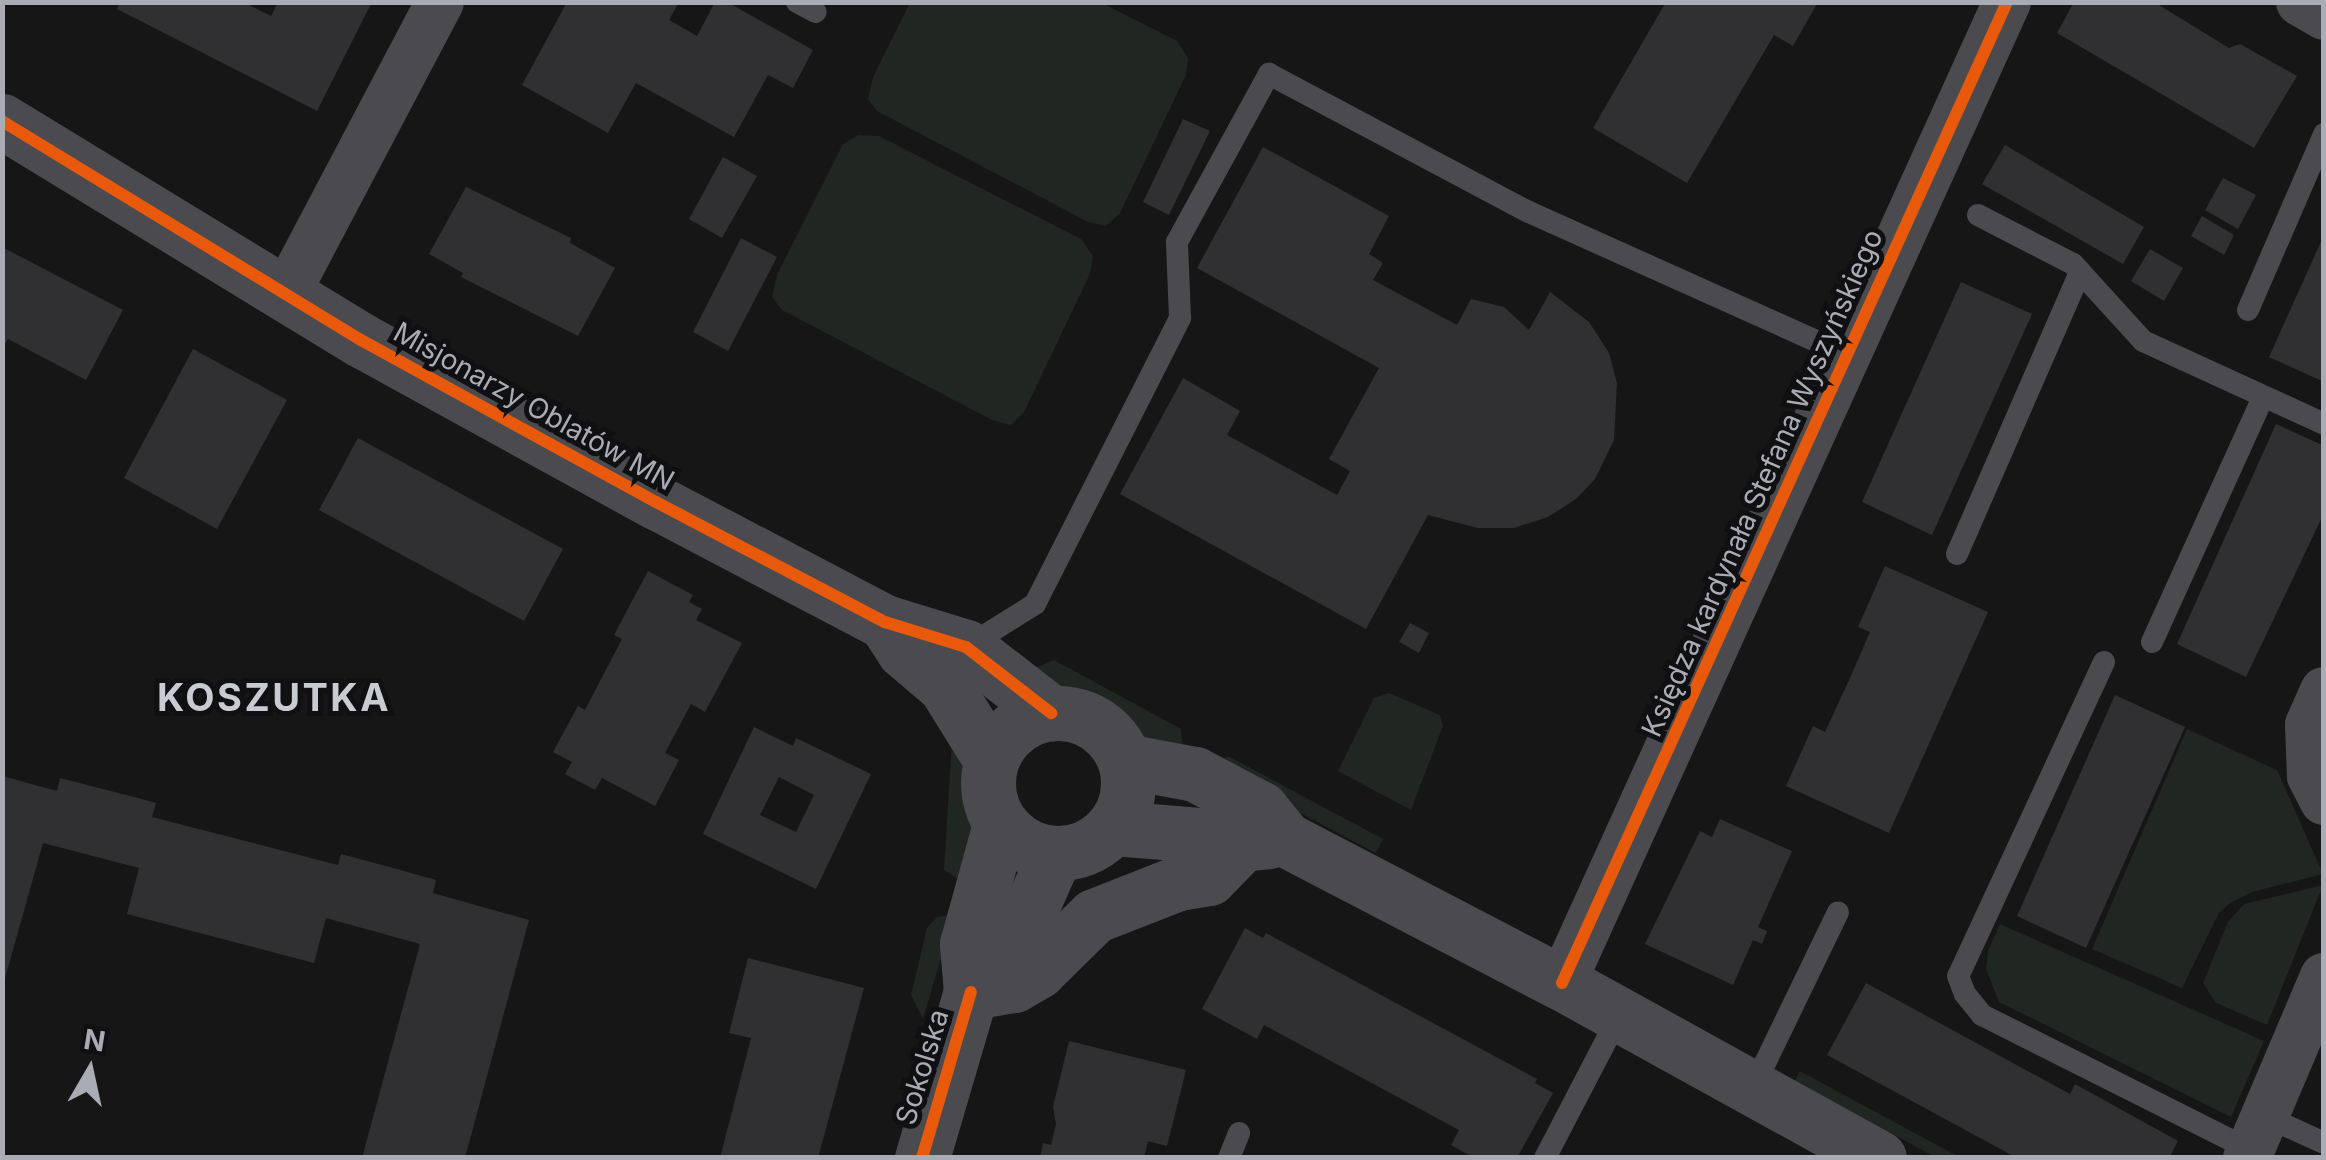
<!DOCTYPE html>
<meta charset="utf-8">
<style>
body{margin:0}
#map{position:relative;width:2326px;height:1160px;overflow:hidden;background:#161616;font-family:Inter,sans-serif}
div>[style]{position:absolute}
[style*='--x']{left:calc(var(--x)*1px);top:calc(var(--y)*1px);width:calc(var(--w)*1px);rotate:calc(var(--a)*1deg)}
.green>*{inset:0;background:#202621}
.building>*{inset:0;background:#303032}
.service>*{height:22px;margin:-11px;padding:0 11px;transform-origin:11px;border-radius:11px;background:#4b4b4f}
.minor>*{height:48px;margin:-24px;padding:0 24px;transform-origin:24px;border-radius:24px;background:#4b4b4f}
.tertiary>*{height:55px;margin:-27.5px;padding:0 27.5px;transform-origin:27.5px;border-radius:27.5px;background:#4b4b4f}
.tertiary>.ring{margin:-27.5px;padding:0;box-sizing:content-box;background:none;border:55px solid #4b4b4f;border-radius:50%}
.cycleway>*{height:12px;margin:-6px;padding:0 6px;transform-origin:6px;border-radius:6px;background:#e8590c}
span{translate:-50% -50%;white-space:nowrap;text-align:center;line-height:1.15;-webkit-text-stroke:10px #101012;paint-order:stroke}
.street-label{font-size:28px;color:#a9abb5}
.district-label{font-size:38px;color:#c9cbd2;font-weight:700;letter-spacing:2.5px}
.frame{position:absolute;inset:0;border:5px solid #a9abb5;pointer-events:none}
.north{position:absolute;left:40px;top:1020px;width:100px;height:100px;-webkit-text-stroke:8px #101012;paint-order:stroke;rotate:9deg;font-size:28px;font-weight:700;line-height:40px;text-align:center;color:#a9abb5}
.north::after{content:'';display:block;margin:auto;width:35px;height:45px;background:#a9abb5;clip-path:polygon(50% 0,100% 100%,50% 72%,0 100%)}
</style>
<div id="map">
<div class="green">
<div style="clip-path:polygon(910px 3px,1102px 3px,1177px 41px,1188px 58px,1186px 75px,1120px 213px,1106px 226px,1088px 222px,877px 111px,868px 99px,873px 77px)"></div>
<div style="clip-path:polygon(858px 135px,879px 136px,1081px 239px,1093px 256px,1090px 274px,1024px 412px,1011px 425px,992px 420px,782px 310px,772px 297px,777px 275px,843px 144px)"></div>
<div style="clip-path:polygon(1054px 660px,1181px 729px,1183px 757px,1143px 738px,1105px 701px,1052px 686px,1026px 672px)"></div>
<div style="clip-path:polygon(1389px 693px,1440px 715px,1443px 726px,1411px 810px,1338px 771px,1374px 698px)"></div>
<div style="clip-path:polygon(2187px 729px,2277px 770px,2323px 874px,2252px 892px,2230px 903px,2219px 913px,2182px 988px,2092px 949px)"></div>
<div style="clip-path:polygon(952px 741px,966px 749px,965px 786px,973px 824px,967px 885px,944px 870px)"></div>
<div style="clip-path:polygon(1228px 756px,1383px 839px,1376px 853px,1211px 766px)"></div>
<div style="clip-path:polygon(2323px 885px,2267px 1025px,2216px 1003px,2203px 983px,2228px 922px,2244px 904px)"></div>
<div style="clip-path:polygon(954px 914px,923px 1019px,911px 995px,927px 928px,937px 917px)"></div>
<div style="clip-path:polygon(2000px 924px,2264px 1041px,2231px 1117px,1999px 1002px,1986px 969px,1988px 951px)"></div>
<div style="clip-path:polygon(1800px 1071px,1959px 1157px,1935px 1157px,1795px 1081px)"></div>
</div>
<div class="building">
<div style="clip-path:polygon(120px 2px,243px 2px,271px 16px,278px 2px,372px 2px,317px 111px,117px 9px)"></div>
<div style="clip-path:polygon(567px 2px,679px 2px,669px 20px,697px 36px,715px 2px,727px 2px,813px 50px,793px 88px,768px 75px,734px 137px,636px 83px,608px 133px,522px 85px)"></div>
<div style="clip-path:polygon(1666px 2px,1818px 2px,1793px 46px,1774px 35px,1687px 183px,1593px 128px)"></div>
<div style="clip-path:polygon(2074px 2px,2154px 2px,2229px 48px,2240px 44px,2297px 76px,2254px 148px,2057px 33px)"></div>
<div style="clip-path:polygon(1183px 119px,1210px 131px,1169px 215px,1143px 202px)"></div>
<div style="clip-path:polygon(2005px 145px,2144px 227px,2123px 264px,1982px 184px)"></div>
<div style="clip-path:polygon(1263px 147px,1389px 216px,1369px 254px,1383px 263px,1373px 280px,1457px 325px,1471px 299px,1504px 307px,1529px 330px,1550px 292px,1589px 322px,1609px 353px,1617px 383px,1614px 440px,1595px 479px,1576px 499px,1548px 517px,1514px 528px,1478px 528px,1428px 515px,1366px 629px,1120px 494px,1183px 378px,1240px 411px,1227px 435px,1337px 495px,1350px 471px,1329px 459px,1379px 368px,1197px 268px)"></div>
<div style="clip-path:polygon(723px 157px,757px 176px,722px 238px,689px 219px)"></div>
<div style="clip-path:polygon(2223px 178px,2256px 195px,2238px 229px,2205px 210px)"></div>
<div style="clip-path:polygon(466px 187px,571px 238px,570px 243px,615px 268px,578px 336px,461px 277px,463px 273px,429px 254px)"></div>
<div style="clip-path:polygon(2202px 216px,2234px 235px,2224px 255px,2191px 236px)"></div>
<div style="clip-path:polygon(2324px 235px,2324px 382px,2269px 357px)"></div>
<div style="clip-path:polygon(741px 238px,777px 257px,728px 351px,693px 332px)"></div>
<div style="clip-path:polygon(2px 247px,123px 310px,86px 380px,8px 339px,2px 349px)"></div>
<div style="clip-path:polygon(2150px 249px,2183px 268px,2164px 301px,2131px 281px)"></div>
<div style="clip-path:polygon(1961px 282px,2032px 314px,1932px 535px,1862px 502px)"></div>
<div style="clip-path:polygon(193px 349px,287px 400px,217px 529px,124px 478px)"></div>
<div style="clip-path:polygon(2276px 424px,2324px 446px,2324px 513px,2246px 677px,2177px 644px)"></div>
<div style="clip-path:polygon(358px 438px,563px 549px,524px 621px,319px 510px)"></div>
<div style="clip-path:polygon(1885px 566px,1988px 612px,1889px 833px,1786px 786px,1813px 726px,1825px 732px,1850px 678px,1870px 632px,1858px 627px)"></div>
<div style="clip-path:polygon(648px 571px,693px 595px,689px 602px,702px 609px,696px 620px,742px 643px,705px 712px,691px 704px,665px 753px,679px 760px,655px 806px,602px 778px,595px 790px,565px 774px,572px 762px,553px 752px,578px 706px,585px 710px,622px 639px,614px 635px)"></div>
<div style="clip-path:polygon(1410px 623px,1429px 633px,1419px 653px,1399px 642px)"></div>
<div style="clip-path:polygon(2115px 695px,2185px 727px,2086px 948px,2017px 916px)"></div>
<div style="clip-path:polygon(evenodd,754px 727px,793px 746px,796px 738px,871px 774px,816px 889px,703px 834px,754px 727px,779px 777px,814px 795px,796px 832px,760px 815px,779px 777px)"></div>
<div style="clip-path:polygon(2px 776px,57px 791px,60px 778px,130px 796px,156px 803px,152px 817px,338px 865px,341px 854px,404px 871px,436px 880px,433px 893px,529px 920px,465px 1158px,362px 1158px,420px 944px,326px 918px,314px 963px,127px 914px,139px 868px,43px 843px,2px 989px)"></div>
<div style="clip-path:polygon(1720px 819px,1792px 851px,1758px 927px,1767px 931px,1762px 944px,1753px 940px,1733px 985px,1645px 944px,1700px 831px,1712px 837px)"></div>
<div style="clip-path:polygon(1245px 928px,1263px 938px,1266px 933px,1537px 1079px,1535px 1083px,1553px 1093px,1517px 1158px,1474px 1158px,1451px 1145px,1459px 1130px,1264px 1025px,1257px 1039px,1202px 1009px)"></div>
<div style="clip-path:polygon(748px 958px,864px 988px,818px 1158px,720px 1158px,751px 1038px,729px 1033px)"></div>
<div style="clip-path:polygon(1866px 983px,2070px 1094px,2075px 1084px,2178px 1141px,2169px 1158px,2017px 1158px,1827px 1055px)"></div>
<div style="clip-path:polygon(1069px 1041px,1186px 1070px,1167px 1146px,1148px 1141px,1144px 1158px,1040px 1158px,1043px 1143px,1051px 1145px,1056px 1124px,1053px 1107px)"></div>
</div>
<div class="service">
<div style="--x:797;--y:2;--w:21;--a:28"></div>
<div style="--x:1978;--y:215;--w:107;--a:27.3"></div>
<div style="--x:2073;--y:264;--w:104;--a:47.7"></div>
<div style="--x:2143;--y:341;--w:199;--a:24.6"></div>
<div style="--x:2248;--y:310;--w:192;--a:-66.6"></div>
<div style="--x:1957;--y:554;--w:308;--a:-66.4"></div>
<div style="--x:2152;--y:642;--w:269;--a:-65.6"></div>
<div style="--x:968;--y:646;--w:79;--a:-32.1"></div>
<div style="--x:1035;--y:604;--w:321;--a:-63.1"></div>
<div style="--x:1180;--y:318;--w:76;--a:-92.3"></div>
<div style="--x:1177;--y:242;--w:192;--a:-61.3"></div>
<div style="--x:1269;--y:74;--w:294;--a:28"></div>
<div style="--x:1529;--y:212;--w:349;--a:24.2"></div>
<div style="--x:2104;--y:662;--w:346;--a:114.9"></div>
<div style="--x:1958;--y:976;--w:19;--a:69"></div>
<div style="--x:1965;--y:994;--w:27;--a:51"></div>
<div style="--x:1982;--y:1015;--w:300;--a:26.7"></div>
<div style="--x:1753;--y:1088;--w:195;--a:-64.2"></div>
<div style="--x:2265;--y:1116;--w:65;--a:24.6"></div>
<div style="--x:1229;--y:1158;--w:27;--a:-68"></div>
<div style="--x:1545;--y:1158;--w:162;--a:-62.5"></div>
</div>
<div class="minor">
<div style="--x:2300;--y:2;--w:28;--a:30"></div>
<div style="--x:286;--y:294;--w:330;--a:-62.2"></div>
<div style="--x:2324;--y:691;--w:37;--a:114"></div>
<div style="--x:2309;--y:725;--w:51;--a:87.8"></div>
<div style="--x:2311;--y:776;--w:28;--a:63"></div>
<div style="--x:1562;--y:983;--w:1077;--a:-65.6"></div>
<div style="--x:2247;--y:1158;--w:197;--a:-67"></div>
</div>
<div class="tertiary">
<div style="--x:2;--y:121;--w:421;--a:31.4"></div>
<div style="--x:361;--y:340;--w:337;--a:28.8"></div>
<div style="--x:656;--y:502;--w:259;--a:27.7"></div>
<div style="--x:885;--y:622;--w:85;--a:17.2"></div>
<div style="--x:966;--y:647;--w:108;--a:37.8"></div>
<div style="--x:887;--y:625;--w:31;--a:57"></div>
<div style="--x:904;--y:651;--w:54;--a:40.5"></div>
<div style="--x:945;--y:686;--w:87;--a:58.1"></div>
<div class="ring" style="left:988px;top:713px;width:85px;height:85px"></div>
<div style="--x:1125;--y:761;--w:71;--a:10.5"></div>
<div style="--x:1195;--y:774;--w:75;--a:27.9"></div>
<div style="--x:1261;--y:809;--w:38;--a:51"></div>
<div style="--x:1285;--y:839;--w:312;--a:27.5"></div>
<div style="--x:1562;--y:983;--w:362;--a:28.9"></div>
<div style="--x:1113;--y:828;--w:99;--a:4.6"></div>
<div style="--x:1212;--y:836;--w:31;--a:15"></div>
<div style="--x:1242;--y:844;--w:27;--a:-6"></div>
<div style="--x:1014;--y:985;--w:33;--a:-93"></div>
<div style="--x:1012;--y:952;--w:107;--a:-66.3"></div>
<div style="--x:971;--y:992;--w:44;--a:-9.2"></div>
<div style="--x:1014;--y:985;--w:28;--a:-30"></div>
<div style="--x:1038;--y:971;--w:78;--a:-44.5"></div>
<div style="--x:1094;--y:916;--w:90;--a:-21.4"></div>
<div style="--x:1178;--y:883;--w:31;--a:-9"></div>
<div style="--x:1209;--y:878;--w:47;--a:-45.9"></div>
<div style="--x:922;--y:1158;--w:173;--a:-73.6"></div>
<div style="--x:971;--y:992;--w:48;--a:-94.8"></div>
<div style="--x:967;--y:944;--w:123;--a:-74.5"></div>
</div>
<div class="cycleway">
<div style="--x:2;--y:121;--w:421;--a:31.4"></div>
<div style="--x:361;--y:340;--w:337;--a:28.8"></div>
<div style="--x:656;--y:502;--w:259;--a:27.7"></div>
<div style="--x:885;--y:622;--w:85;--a:17.2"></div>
<div style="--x:966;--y:647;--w:108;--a:37.8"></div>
<div style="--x:1562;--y:983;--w:1077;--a:-65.6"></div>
<div style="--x:922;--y:1158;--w:173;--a:-73.6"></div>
</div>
<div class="street-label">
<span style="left:534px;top:406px;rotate:29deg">Misjonarzy Oblatów MN</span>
<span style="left:1762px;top:483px;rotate:-66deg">Księdza kardynała Stefana Wyszyńskiego</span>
<span style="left:922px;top:1067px;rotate:-73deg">Sokolska</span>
</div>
<div class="district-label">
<span style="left:274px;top:698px">KOSZUTKA</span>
</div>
<div class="frame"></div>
<div class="north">N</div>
</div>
